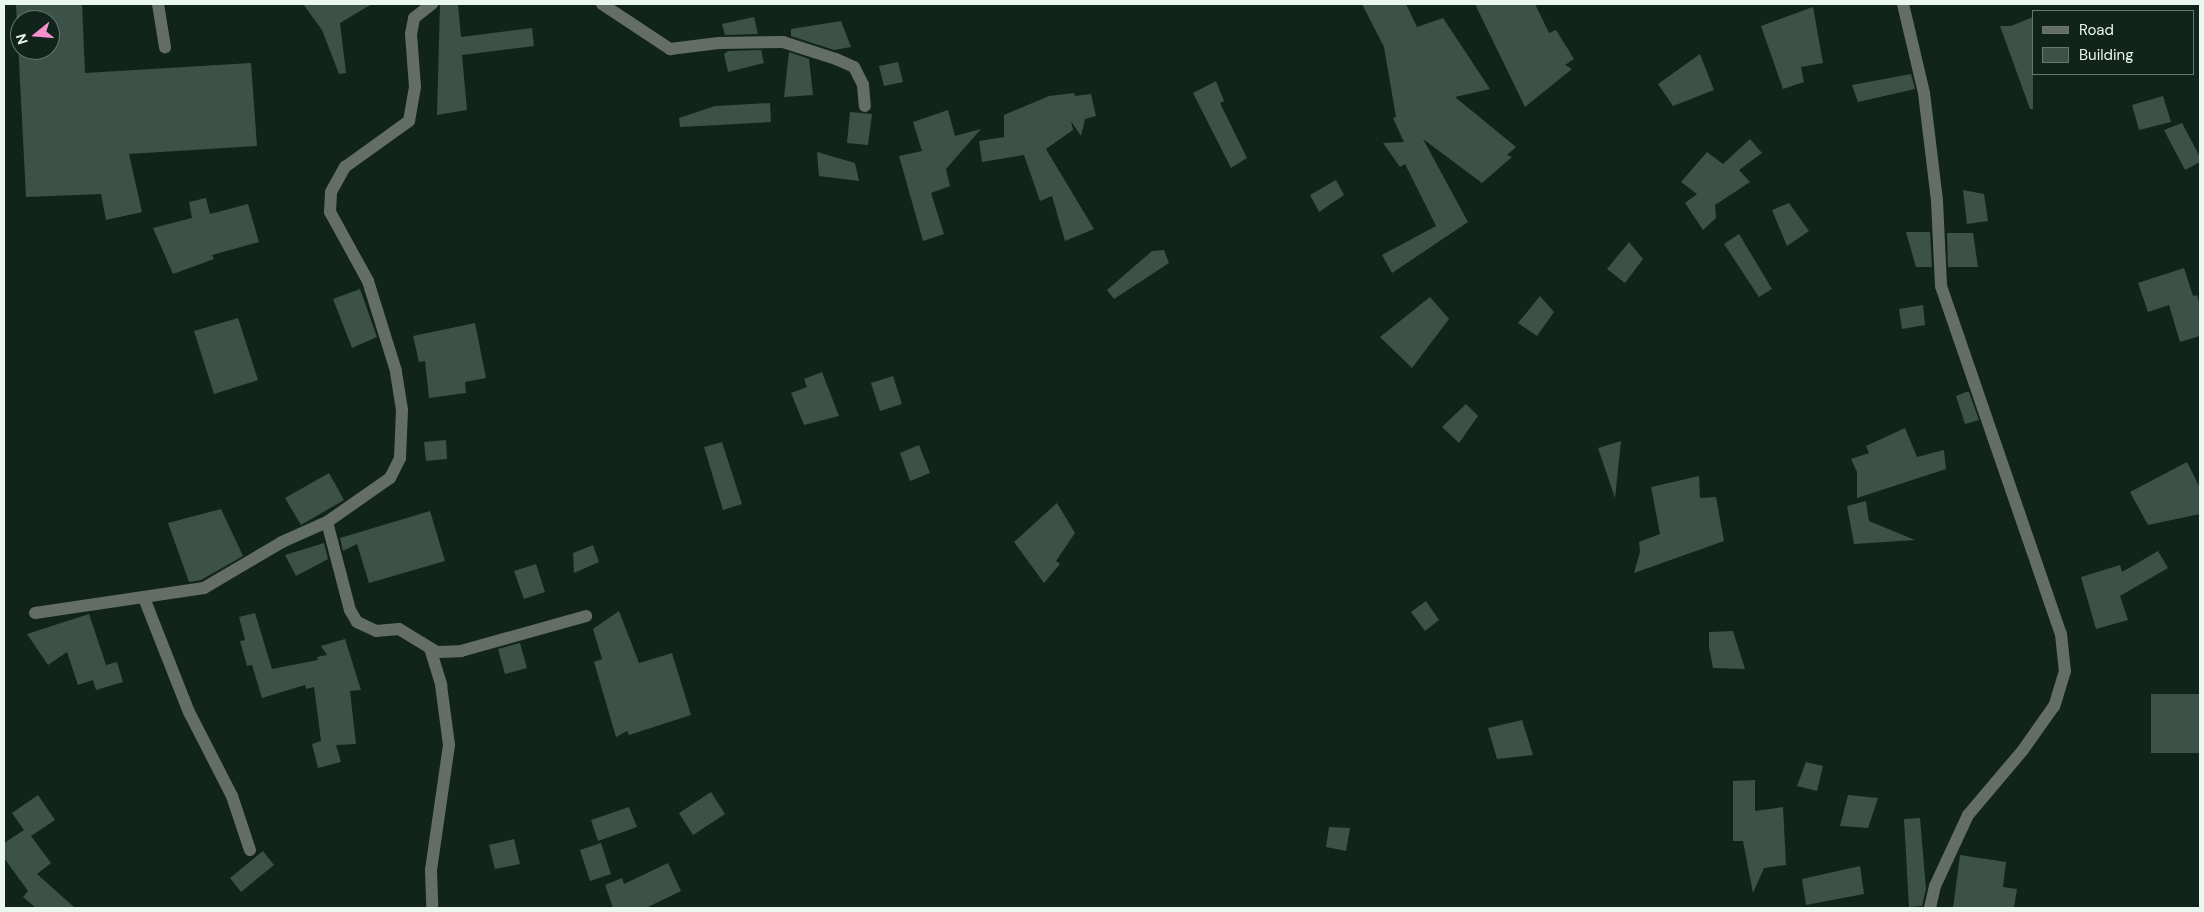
<!DOCTYPE html>
<style>
body{margin:0}
#map{position:relative;width:2204px;height:912px;overflow:hidden;background:#10241b;font-family:"DM Sans",sans-serif}
div>[style]{position:absolute}
[style*='--x']{left:calc(var(--x)*1px);top:calc(var(--y)*1px);width:calc(var(--w)*1px);rotate:calc(var(--a)*1deg)}
.building>*{inset:0;background:#3c5147}
.service>*{height:12px;margin:-6px;padding:0 6px;transform-origin:6px;border-radius:6px;background:#646d68}
.minor>*{height:12px;margin:-6px;padding:0 6px;transform-origin:6px;border-radius:6px;background:#646d68}
span{translate:-50% -50%;white-space:nowrap;text-align:center;line-height:1.15;-webkit-text-stroke:4px #10241b;paint-order:stroke}
.frame{position:absolute;inset:0;border:5px solid #eaf6f0;pointer-events:none}
.legend{position:absolute;left:2032px;top:10px;width:162px;height:65px;box-sizing:border-box;background:#10241b;border:1px solid #677870;margin:0;padding:6px 9px;list-style:none;font-size:15px;color:#eaf6f0}
.legend li{display:flex;align-items:center;gap:10px;height:25px}
.legend b{width:25px;border:1px solid #677870}
.north{position:absolute;left:10px;top:10px;width:50px;height:50px;box-sizing:border-box;background:#10241b;border:1px solid #677870;border-radius:50%;rotate:253deg;font-size:14px;font-weight:700;line-height:20px;text-align:center;color:#eaf6f0}
.north::after{content:'';display:block;margin:auto;width:18px;height:22px;background:#f790ce;clip-path:polygon(50% 0,100% 100%,50% 72%,0 100%)}
</style>
<div id="map">
<div class="building">
<div style="clip-path:polygon(evenodd,16px 4px,82px 4px,85px 73px,251px 63px,257px 146px,129px 154px,142px 212px,106px 220px,101px 194px,26px 197px,16px 4px,20px 20px,50px 20px,50px 50px,20px 50px,20px 20px)"></div>
<div style="clip-path:polygon(303px 4px,372px 4px,340px 23px,346px 73px,339px 74px,322px 30px)"></div>
<div style="clip-path:polygon(440px 4px,458px 4px,461px 37px,532px 28px,534px 46px,462px 55px,467px 110px,437px 115px)"></div>
<div style="clip-path:polygon(1362px 4px,1406px 4px,1417px 27px,1443px 18px,1490px 89px,1455px 97px,1516px 147px,1507px 155px,1512px 157px,1482px 183px,1423px 139px,1468px 222px,1392px 273px,1382px 255px,1436px 226px,1405px 164px,1400px 167px,1383px 143px,1404px 142px,1393px 118px,1396px 117px,1384px 47px)"></div>
<div style="clip-path:polygon(1475px 4px,1535px 4px,1549px 33px,1556px 30px,1574px 59px,1565px 65px,1572px 69px,1525px 107px)"></div>
<div style="clip-path:polygon(1813px 7px,1823px 63px,1801px 67px,1804px 82px,1783px 89px,1761px 26px)"></div>
<div style="clip-path:polygon(754px 17px,758px 34px,725px 35px,722px 24px)"></div>
<div style="clip-path:polygon(2033px 17px,2033px 109px,2030px 109px,2000px 26px,2011px 26px)"></div>
<div style="clip-path:polygon(841px 21px,851px 47px,834px 50px,791px 36px,791px 29px)"></div>
<div style="clip-path:polygon(761px 50px,764px 63px,728px 72px,724px 54px,728px 51px)"></div>
<div style="clip-path:polygon(789px 52px,809px 59px,813px 95px,784px 97px)"></div>
<div style="clip-path:polygon(1700px 54px,1714px 90px,1673px 106px,1658px 84px)"></div>
<div style="clip-path:polygon(898px 62px,903px 82px,884px 86px,879px 66px)"></div>
<div style="clip-path:polygon(1911px 74px,1915px 89px,1858px 102px,1852px 85px)"></div>
<div style="clip-path:polygon(1216px 81px,1224px 101px,1220px 103px,1247px 158px,1231px 168px,1193px 93px)"></div>
<div style="clip-path:polygon(1074px 93px,1075px 96px,1091px 94px,1096px 116px,1085px 119px,1081px 136px,1071px 121px,1073px 130px,1046px 149px,1094px 229px,1065px 241px,1052px 196px,1040px 201px,1024px 155px,982px 162px,979px 141px,1004px 137px,1004px 115px,1049px 96px)"></div>
<div style="clip-path:polygon(2163px 96px,2171px 122px,2139px 130px,2132px 105px)"></div>
<div style="clip-path:polygon(770px 103px,771px 122px,680px 127px,679px 118px,715px 106px)"></div>
<div style="clip-path:polygon(948px 110px,955px 136px,981px 129px,946px 169px,950px 186px,931px 193px,944px 234px,923px 241px,899px 156px,922px 151px,913px 122px)"></div>
<div style="clip-path:polygon(850px 112px,872px 114px,868px 145px,847px 143px)"></div>
<div style="clip-path:polygon(2182px 123px,2200px 157px,2200px 162px,2185px 170px,2164px 130px)"></div>
<div style="clip-path:polygon(1750px 139px,1762px 153px,1739px 170px,1750px 182px,1715px 205px,1716px 218px,1703px 230px,1685px 203px,1697px 194px,1681px 182px,1707px 152px,1723px 164px)"></div>
<div style="clip-path:polygon(817px 152px,855px 163px,859px 181px,819px 176px)"></div>
<div style="clip-path:polygon(1336px 180px,1344px 195px,1319px 212px,1310px 195px)"></div>
<div style="clip-path:polygon(1963px 190px,1984px 194px,1988px 221px,1967px 224px)"></div>
<div style="clip-path:polygon(206px 198px,210px 214px,248px 204px,259px 242px,212px 255px,214px 259px,173px 274px,153px 228px,192px 218px,189px 202px)"></div>
<div style="clip-path:polygon(1789px 203px,1809px 231px,1787px 246px,1772px 210px)"></div>
<div style="clip-path:polygon(1906px 232px,1930px 232px,1932px 267px,1916px 267px)"></div>
<div style="clip-path:polygon(1947px 233px,1973px 233px,1978px 267px,1948px 267px)"></div>
<div style="clip-path:polygon(1739px 234px,1772px 289px,1759px 297px,1724px 244px)"></div>
<div style="clip-path:polygon(1629px 242px,1643px 259px,1625px 283px,1607px 269px)"></div>
<div style="clip-path:polygon(1164px 250px,1169px 263px,1114px 299px,1107px 290px,1152px 251px)"></div>
<div style="clip-path:polygon(2184px 268px,2193px 296px,2197px 295px,2200px 306px,2200px 336px,2180px 342px,2169px 305px,2148px 312px,2138px 283px)"></div>
<div style="clip-path:polygon(360px 289px,377px 337px,352px 348px,333px 299px)"></div>
<div style="clip-path:polygon(1540px 296px,1554px 312px,1537px 336px,1518px 323px)"></div>
<div style="clip-path:polygon(1430px 297px,1449px 319px,1412px 368px,1380px 337px)"></div>
<div style="clip-path:polygon(1923px 305px,1925px 325px,1902px 329px,1899px 309px)"></div>
<div style="clip-path:polygon(238px 318px,258px 380px,214px 394px,194px 331px)"></div>
<div style="clip-path:polygon(475px 323px,486px 378px,465px 382px,466px 393px,429px 398px,425px 361px,419px 362px,413px 336px)"></div>
<div style="clip-path:polygon(822px 372px,839px 416px,804px 425px,791px 393px,807px 387px,804px 379px)"></div>
<div style="clip-path:polygon(893px 376px,902px 404px,880px 411px,871px 383px)"></div>
<div style="clip-path:polygon(1966px 392px,1969px 392px,1979px 420px,1965px 424px,1956px 396px)"></div>
<div style="clip-path:polygon(1466px 404px,1478px 416px,1459px 443px,1442px 427px)"></div>
<div style="clip-path:polygon(1905px 428px,1917px 457px,1944px 450px,1946px 469px,1857px 498px,1857px 472px,1851px 459px,1869px 453px,1866px 446px)"></div>
<div style="clip-path:polygon(446px 440px,447px 459px,426px 461px,424px 442px)"></div>
<div style="clip-path:polygon(1621px 441px,1615px 498px,1598px 448px)"></div>
<div style="clip-path:polygon(722px 442px,742px 504px,723px 510px,704px 447px)"></div>
<div style="clip-path:polygon(919px 445px,930px 473px,910px 481px,900px 453px)"></div>
<div style="clip-path:polygon(2187px 462px,2200px 488px,2200px 514px,2148px 525px,2130px 492px)"></div>
<div style="clip-path:polygon(329px 473px,344px 500px,301px 525px,285px 498px)"></div>
<div style="clip-path:polygon(1699px 476px,1700px 498px,1716px 497px,1724px 541px,1634px 573px,1640px 552px,1639px 542px,1660px 534px,1651px 487px)"></div>
<div style="clip-path:polygon(1866px 501px,1869px 521px,1915px 540px,1854px 544px,1847px 506px)"></div>
<div style="clip-path:polygon(1057px 503px,1075px 533px,1056px 561px,1060px 564px,1044px 583px,1014px 542px)"></div>
<div style="clip-path:polygon(221px 509px,243px 556px,201px 580px,189px 582px,168px 523px)"></div>
<div style="clip-path:polygon(430px 511px,445px 561px,369px 583px,357px 544px,343px 551px,340px 538px)"></div>
<div style="clip-path:polygon(324px 543px,328px 559px,296px 576px,285px 555px)"></div>
<div style="clip-path:polygon(593px 545px,599px 562px,574px 573px,573px 553px)"></div>
<div style="clip-path:polygon(2158px 551px,2168px 568px,2120px 596px,2128px 620px,2096px 629px,2081px 577px,2120px 565px,2122px 572px)"></div>
<div style="clip-path:polygon(536px 564px,545px 592px,524px 599px,514px 571px)"></div>
<div style="clip-path:polygon(1426px 601px,1439px 620px,1425px 631px,1411px 612px)"></div>
<div style="clip-path:polygon(619px 611px,639px 663px,672px 653px,691px 715px,629px 735px,627px 731px,616px 737px,594px 662px,602px 659px,593px 629px)"></div>
<div style="clip-path:polygon(255px 613px,272px 669px,318px 660px,317px 657px,327px 655px,321px 646px,345px 639px,361px 690px,350px 691px,356px 744px,336px 745px,341px 762px,318px 768px,312px 744px,321px 741px,314px 687px,306px 689px,305px 685px,262px 698px,252px 665px,247px 666px,240px 641px,245px 640px,239px 617px)"></div>
<div style="clip-path:polygon(89px 614px,106px 665px,117px 662px,123px 682px,96px 690px,93px 680px,78px 685px,67px 652px,48px 665px,27px 634px)"></div>
<div style="clip-path:polygon(1733px 631px,1745px 669px,1713px 668px,1709px 647px,1709px 632px)"></div>
<div style="clip-path:polygon(520px 643px,527px 668px,505px 674px,498px 649px)"></div>
<div style="clip-path:polygon(2151px 694px,2200px 694px,2200px 753px,2151px 753px)"></div>
<div style="clip-path:polygon(1522px 720px,1533px 755px,1497px 759px,1488px 728px)"></div>
<div style="clip-path:polygon(1806px 762px,1823px 766px,1817px 791px,1797px 786px)"></div>
<div style="clip-path:polygon(1755px 780px,1755px 811px,1783px 807px,1786px 865px,1764px 868px,1753px 893px,1743px 841px,1733px 841px,1733px 781px)"></div>
<div style="clip-path:polygon(711px 792px,725px 814px,693px 835px,679px 813px)"></div>
<div style="clip-path:polygon(38px 795px,55px 820px,31px 836px,51px 863px,37px 874px,75px 908px,36px 908px,23px 897px,28px 891px,4px 858px,4px 843px,24px 830px,12px 813px)"></div>
<div style="clip-path:polygon(1848px 795px,1878px 798px,1868px 828px,1840px 826px)"></div>
<div style="clip-path:polygon(629px 807px,637px 827px,598px 841px,591px 820px)"></div>
<div style="clip-path:polygon(1920px 818px,1926px 889px,1922px 906px,1909px 907px,1904px 819px)"></div>
<div style="clip-path:polygon(1329px 827px,1350px 828px,1346px 851px,1326px 847px)"></div>
<div style="clip-path:polygon(514px 839px,520px 864px,495px 869px,489px 845px)"></div>
<div style="clip-path:polygon(601px 843px,611px 874px,590px 881px,580px 850px)"></div>
<div style="clip-path:polygon(263px 851px,274px 865px,241px 892px,230px 878px)"></div>
<div style="clip-path:polygon(1960px 855px,2006px 862px,2003px 887px,2017px 889px,2014px 908px,1953px 908px)"></div>
<div style="clip-path:polygon(668px 863px,681px 891px,646px 908px,613px 908px,605px 885px,622px 878px,624px 884px)"></div>
<div style="clip-path:polygon(1860px 866px,1864px 894px,1806px 905px,1802px 879px)"></div>
</div>
<div class="service">
<div style="--x:158;--y:4;--w:44;--a:80.8"></div>
</div>
<div class="minor">
<div style="--x:602;--y:4;--w:82;--a:33.5"></div>
<div style="--x:670;--y:49;--w:49;--a:-7"></div>
<div style="--x:719;--y:43;--w:64;--a:-0.9"></div>
<div style="--x:783;--y:42;--w:56;--a:17.8"></div>
<div style="--x:836;--y:59;--w:20;--a:24"></div>
<div style="--x:854;--y:67;--w:20;--a:63"></div>
<div style="--x:863;--y:85;--w:21;--a:85"></div>
<div style="--x:1903;--y:4;--w:91;--a:76.7"></div>
<div style="--x:1924;--y:93;--w:109;--a:83.1"></div>
<div style="--x:1937;--y:201;--w:85;--a:87.3"></div>
<div style="--x:1941;--y:286;--w:368;--a:71"></div>
<div style="--x:2061;--y:634;--w:37;--a:84"></div>
<div style="--x:2065;--y:671;--w:37;--a:107"></div>
<div style="--x:2054;--y:706;--w:54;--a:125.2"></div>
<div style="--x:2023;--y:750;--w:85;--a:130.2"></div>
<div style="--x:1968;--y:815;--w:78;--a:114.9"></div>
<div style="--x:1935;--y:886;--w:23;--a:103"></div>
<div style="--x:327;--y:522;--w:91;--a:75.4"></div>
<div style="--x:350;--y:610;--w:14;--a:60"></div>
<div style="--x:357;--y:622;--w:21;--a:25"></div>
<div style="--x:376;--y:631;--w:23;--a:-5"></div>
<div style="--x:399;--y:629;--w:44;--a:31.2"></div>
<div style="--x:437;--y:652;--w:24;--a:-2"></div>
<div style="--x:461;--y:651;--w:130;--a:-15.6"></div>
<div style="--x:144;--y:598;--w:123;--a:68.5"></div>
<div style="--x:189;--y:712;--w:94;--a:62.9"></div>
<div style="--x:232;--y:796;--w:57;--a:71.6"></div>
<div style="--x:35;--y:613;--w:171;--a:-8.4"></div>
<div style="--x:204;--y:588;--w:91;--a:-30.5"></div>
<div style="--x:282;--y:542;--w:49;--a:-24"></div>
<div style="--x:327;--y:522;--w:77;--a:-34.9"></div>
<div style="--x:390;--y:478;--w:22;--a:-63"></div>
<div style="--x:400;--y:458;--w:48;--a:-87.6"></div>
<div style="--x:402;--y:410;--w:39;--a:-99"></div>
<div style="--x:396;--y:371;--w:94;--a:-107.3"></div>
<div style="--x:368;--y:281;--w:79;--a:-118.8"></div>
<div style="--x:330;--y:212;--w:20;--a:-87"></div>
<div style="--x:331;--y:192;--w:29;--a:-61"></div>
<div style="--x:345;--y:167;--w:79;--a:-35.7"></div>
<div style="--x:409;--y:121;--w:35;--a:-80"></div>
<div style="--x:415;--y:87;--w:53;--a:-94.3"></div>
<div style="--x:411;--y:34;--w:16;--a:-79"></div>
<div style="--x:414;--y:18;--w:23;--a:-38"></div>
<div style="--x:430;--y:648;--w:39;--a:73"></div>
<div style="--x:441;--y:685;--w:61;--a:82.4"></div>
<div style="--x:449;--y:745;--w:126;--a:98.2"></div>
<div style="--x:431;--y:870;--w:38;--a:88"></div>
</div>
<div class="frame"></div>
<ul class="legend">
<li><b style="height:6px;background:#646d68"></b>Road</li>
<li><b style="height:14px;background:#3c5147"></b>Building</li>
</ul>
<div class="north">N</div>
</div>
